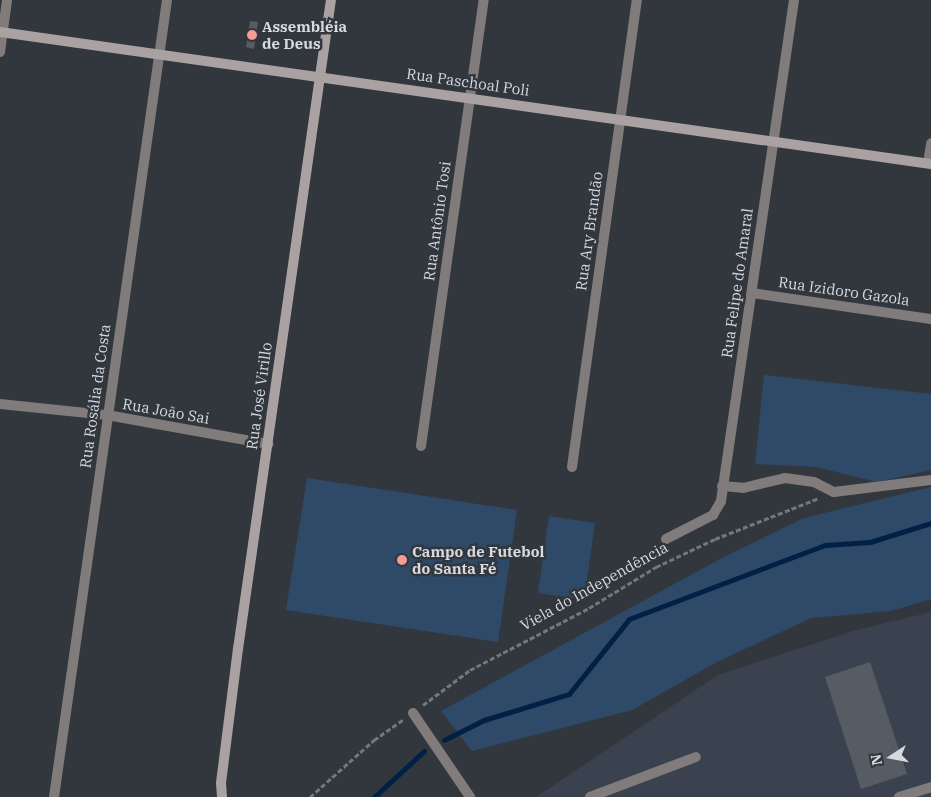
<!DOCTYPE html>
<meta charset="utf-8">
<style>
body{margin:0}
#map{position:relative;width:931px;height:797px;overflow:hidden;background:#32373e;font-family:"IBM Plex Serif",serif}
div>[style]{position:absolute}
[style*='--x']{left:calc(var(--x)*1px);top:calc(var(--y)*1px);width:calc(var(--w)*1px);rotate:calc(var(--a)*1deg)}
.built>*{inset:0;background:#39424e}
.green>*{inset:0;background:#2f4a69}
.stream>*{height:5px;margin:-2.5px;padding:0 2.5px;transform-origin:2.5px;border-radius:2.5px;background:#002145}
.building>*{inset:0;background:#565c63}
.path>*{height:3px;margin-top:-1.5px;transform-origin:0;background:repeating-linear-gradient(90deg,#72777d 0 5px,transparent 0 7.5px)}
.lane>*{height:10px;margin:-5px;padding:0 5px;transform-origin:5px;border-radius:5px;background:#817c7b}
.street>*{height:10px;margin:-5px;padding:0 5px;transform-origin:5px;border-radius:5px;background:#817c7b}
.secondary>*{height:10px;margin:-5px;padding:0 5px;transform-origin:5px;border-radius:5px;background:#aaa2a2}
.dots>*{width:14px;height:14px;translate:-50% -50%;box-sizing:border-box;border:2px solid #32373e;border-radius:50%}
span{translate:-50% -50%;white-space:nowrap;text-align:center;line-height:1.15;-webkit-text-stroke:5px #32373e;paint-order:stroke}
.poi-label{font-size:15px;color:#d6dade;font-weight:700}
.left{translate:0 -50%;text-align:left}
.street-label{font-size:15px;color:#d6dade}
.north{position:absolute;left:866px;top:732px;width:50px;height:50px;-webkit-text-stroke:4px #32373e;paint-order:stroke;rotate:259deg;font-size:14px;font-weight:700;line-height:20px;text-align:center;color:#d6dade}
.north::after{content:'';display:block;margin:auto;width:18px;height:22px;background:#d6dade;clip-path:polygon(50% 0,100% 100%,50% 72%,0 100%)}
</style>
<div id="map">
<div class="built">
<div style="clip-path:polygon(931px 612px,931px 797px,536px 797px,718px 675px,853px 631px)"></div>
</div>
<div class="green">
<div style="clip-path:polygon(764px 375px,931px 394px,931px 470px,877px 482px,816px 467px,755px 464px)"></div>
<div style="clip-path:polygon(307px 478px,517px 510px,498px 642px,286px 610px)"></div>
<div style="clip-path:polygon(931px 487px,931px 599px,891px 611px,811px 618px,717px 662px,632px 710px,472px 751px,441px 711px,724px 557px,804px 518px)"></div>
<div style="clip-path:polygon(549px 516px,595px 523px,584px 600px,538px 593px)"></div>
</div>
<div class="stream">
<div style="--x:444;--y:740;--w:45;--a:-26.6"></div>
<div style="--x:484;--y:720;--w:89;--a:-17"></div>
<div style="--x:569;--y:694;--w:96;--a:-51.3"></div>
<div style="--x:629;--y:619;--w:210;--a:-20.7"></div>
<div style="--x:825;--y:545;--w:45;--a:-3.8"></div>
<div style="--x:870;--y:542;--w:64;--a:-17.3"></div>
<div style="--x:374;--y:797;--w:68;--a:-42.6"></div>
</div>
<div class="building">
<div style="clip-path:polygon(250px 21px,258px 22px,254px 49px,246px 47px)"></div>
<div style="clip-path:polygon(870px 662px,907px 774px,861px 789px,825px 677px)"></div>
</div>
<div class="path">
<div style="--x:423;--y:705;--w:59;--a:-36.7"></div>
<div style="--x:470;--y:670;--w:134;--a:-27.5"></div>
<div style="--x:589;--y:608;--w:79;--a:-31.5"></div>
<div style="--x:656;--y:567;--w:65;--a:-25.4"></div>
<div style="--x:715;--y:539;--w:112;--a:-21.5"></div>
<div style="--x:310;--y:797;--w:86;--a:-41.7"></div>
<div style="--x:374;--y:740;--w:37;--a:-35"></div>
</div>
<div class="lane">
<div style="--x:0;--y:404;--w:108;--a:5.9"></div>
<div style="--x:107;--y:415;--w:164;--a:10.2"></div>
<div style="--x:590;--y:797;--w:113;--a:-20.7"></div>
<div style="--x:899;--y:797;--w:34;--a:-17"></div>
</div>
<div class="street">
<div style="--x:0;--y:52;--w:52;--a:-82.3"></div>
<div style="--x:928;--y:163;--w:20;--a:-81"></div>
<div style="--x:752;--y:293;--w:181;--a:8.3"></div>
<div style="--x:421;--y:446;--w:450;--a:-82"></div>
<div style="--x:572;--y:467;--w:472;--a:-82.1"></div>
<div style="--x:722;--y:486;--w:21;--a:5"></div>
<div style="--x:743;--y:488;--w:43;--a:-13.4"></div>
<div style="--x:785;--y:478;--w:29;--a:8"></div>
<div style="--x:814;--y:482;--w:22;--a:27"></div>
<div style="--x:834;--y:492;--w:98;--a:-7.1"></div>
<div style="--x:666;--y:539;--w:53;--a:-27.1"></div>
<div style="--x:713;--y:515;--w:16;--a:-60"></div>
<div style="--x:721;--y:501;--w:506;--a:-81.71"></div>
<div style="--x:413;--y:713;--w:102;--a:55.8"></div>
<div style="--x:54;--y:797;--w:805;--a:-81.93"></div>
</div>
<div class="secondary">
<div style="--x:0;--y:32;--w:940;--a:8.07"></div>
<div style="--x:222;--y:797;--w:14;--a:-94"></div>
<div style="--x:221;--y:783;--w:135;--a:-82.8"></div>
<div style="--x:238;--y:649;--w:656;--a:-81.85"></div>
</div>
<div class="dots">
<div style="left:252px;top:35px;background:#f59c94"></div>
<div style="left:402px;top:560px;background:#f59c94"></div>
</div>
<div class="poi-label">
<span class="left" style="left:262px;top:35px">Assembléia<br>de Deus</span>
<span class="left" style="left:412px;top:560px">Campo de Futebol<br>do Santa Fé</span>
</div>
<div class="street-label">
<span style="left:468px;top:82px;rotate:8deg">Rua Paschoal Poli</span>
<span style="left:437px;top:221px;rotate:-82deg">Rua Antônio Tosi</span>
<span style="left:589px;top:231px;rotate:-82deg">Rua Ary Brandão</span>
<span style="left:737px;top:283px;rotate:-82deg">Rua Felipe do Amaral</span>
<span style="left:844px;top:291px;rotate:8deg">Rua Izidoro Gazola</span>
<span style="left:95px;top:396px;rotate:-82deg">Rua Rosália da Costa</span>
<span style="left:259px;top:396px;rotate:-82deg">Rua José Virillo</span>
<span style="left:166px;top:411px;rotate:10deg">Rua João Sai</span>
<span style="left:594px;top:586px;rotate:-29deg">Viela do Independência</span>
</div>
<div class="north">N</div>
</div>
